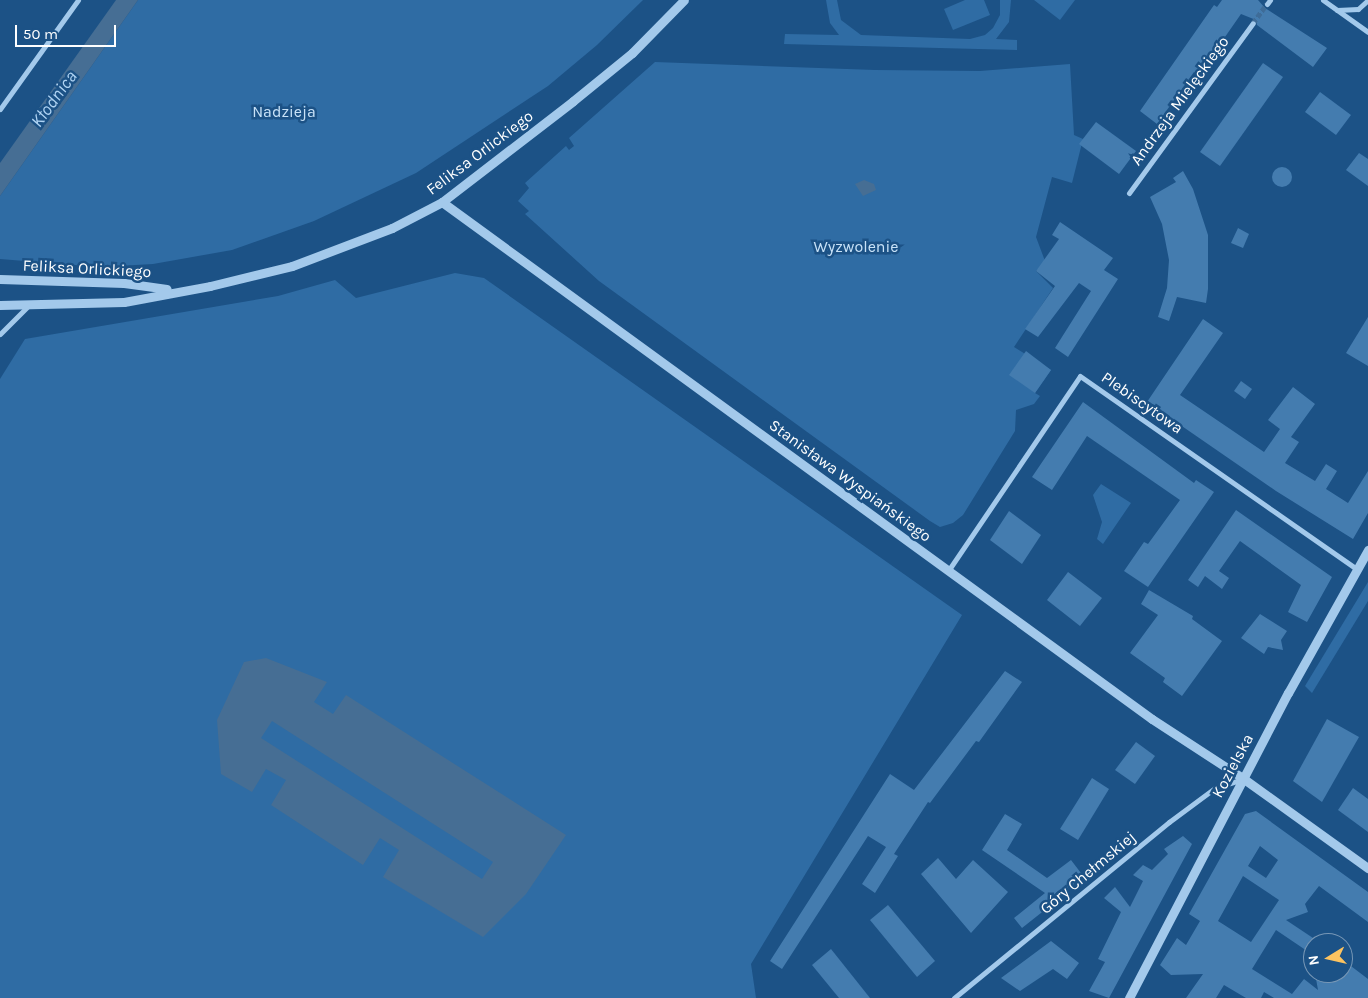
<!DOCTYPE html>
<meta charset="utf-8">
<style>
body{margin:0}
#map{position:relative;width:1368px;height:998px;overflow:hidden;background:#1c5286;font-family:Karla,sans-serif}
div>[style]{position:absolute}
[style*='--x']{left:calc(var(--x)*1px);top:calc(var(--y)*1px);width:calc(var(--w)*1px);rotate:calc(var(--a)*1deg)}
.green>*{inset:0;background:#2f6ca4}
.water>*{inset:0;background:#466e94}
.building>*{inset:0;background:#447caf}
.round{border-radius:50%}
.minor-tunnel>*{height:5px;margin-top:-2.5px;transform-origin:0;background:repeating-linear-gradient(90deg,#3e6c98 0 5px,transparent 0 7.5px)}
.minor>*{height:5px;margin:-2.5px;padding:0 2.5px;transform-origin:2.5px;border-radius:2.5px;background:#a3c9eb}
.tertiary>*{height:9px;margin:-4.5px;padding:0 4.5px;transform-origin:4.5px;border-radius:4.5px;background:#a3c9eb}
span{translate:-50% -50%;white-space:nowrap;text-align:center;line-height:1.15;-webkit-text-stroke:5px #1c5286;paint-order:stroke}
.street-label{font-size:16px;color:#fff}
.park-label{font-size:16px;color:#c8e2f8}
.water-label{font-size:18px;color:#afd3f3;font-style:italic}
.north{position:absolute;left:1303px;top:933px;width:50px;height:50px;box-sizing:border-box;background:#1c5286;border:1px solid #7797b6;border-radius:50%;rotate:261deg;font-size:14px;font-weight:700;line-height:20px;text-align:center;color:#fff}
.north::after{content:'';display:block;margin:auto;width:18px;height:22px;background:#fcc360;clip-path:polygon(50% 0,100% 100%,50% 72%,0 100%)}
.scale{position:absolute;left:15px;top:25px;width:101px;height:22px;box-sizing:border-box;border:2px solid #fff;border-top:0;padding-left:6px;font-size:15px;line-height:18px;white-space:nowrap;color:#fff;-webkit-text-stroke:4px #1c5286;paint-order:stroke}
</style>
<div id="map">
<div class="green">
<div style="clip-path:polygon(138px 0,643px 0,597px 45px,548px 86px,416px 173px,314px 221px,232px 250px,153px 264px,99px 267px,0 259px,0 196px)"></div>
<div style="clip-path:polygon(826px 0,837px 0,841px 20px,861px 35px,970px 39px,985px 35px,993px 28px,1000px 15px,1000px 0,1011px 0,1009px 22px,996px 39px,1017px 40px,1017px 50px,784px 44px,785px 34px,839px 35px,830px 23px)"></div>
<div style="clip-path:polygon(965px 0,984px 0,990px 15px,953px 30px,944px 9px)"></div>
<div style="clip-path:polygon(1034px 0,1075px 0,1060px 20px)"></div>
<div style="clip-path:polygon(655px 62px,875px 70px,980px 71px,1070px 64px,1074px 135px,1083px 139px,1072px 183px,1052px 177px,1036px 237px,1045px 261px,1036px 271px,1053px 288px,1014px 347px,1051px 370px,1035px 393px,1040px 396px,1034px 404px,1016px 410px,1015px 431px,963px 515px,953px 523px,940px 527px,930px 521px,599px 281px,525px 214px,529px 211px,518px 201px,529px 188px,525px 183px,566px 146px,569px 150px,574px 146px,569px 138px)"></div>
<div style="clip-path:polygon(455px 273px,484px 278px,962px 615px,751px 964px,756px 998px,0 998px,0 379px,25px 339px,278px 296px,335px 280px,356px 298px)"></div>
<div style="clip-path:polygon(1101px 484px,1131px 503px,1103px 544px,1097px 539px,1102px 522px,1093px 495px)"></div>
<div style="clip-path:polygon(1368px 582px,1368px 601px,1312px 693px,1305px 686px)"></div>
</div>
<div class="water">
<div style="clip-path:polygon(116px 0,138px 0,0 196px,0 163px)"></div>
<div style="clip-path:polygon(864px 180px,874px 184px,876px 190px,863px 196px,855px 184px)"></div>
<div style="clip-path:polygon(evenodd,266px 658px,327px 682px,314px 702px,333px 714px,346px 695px,566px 835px,526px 894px,483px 937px,383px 877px,399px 850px,380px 838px,363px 865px,271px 805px,286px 780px,266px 769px,252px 792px,221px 774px,217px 720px,244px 662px,266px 658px,272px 721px,493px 862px,482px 879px,261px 738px,272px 721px)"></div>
</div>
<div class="building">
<div style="clip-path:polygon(1222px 0,1258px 0,1265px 8px,1327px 48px,1313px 67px,1257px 25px,1256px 20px,1241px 14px,1202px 70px,1197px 74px,1194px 72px,1157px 124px,1140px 111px,1214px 5px,1217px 7px)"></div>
<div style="clip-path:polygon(1263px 63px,1283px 77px,1220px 166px,1200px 152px)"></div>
<div style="clip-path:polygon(1320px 92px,1351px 115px,1336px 135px,1305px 112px)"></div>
<div style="clip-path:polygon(1096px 122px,1136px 151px,1119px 174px,1079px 144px)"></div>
<div style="clip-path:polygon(1359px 153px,1368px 159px,1368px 186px,1346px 170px)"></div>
<div class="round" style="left:1272px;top:167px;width:20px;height:20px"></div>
<div style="clip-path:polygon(1183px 171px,1193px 189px,1208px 235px,1208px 289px,1206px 303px,1177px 297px,1169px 321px,1158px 317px,1167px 288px,1169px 260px,1162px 224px,1150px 197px,1176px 182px,1173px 178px)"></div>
<div style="clip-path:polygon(1060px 222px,1113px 258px,1104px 270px,1118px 279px,1068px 357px,1055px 348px,1091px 291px,1079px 283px,1038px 337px,1025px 329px,1055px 286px,1036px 271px,1059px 239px,1052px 235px)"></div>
<div style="clip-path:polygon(1238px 228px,1249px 234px,1243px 248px,1231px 243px)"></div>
<div style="clip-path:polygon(1368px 317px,1368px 366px,1346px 353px)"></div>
<div style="clip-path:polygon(1203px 319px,1223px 333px,1180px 395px,1264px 452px,1280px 429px,1268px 420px,1293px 387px,1315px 404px,1291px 437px,1299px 442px,1285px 463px,1315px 481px,1326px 464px,1337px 471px,1326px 489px,1348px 503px,1368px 471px,1368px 513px,1353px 539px,1276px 491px,1147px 402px)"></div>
<div style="clip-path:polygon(1026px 351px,1051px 370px,1035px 393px,1009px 375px)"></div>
<div style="clip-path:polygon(1241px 381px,1252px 389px,1245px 399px,1234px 391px)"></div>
<div style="clip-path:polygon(1083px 402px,1194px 483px,1196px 480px,1214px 492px,1148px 587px,1124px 571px,1144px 542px,1148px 544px,1180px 500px,1087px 436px,1052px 490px,1032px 477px)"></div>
<div style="clip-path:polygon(1236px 510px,1332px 577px,1307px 622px,1288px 612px,1301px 585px,1240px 541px,1219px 571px,1229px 578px,1222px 589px,1205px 576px,1198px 587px,1188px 580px)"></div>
<div style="clip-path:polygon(1009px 511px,1041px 535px,1022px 564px,990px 540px)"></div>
<div style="clip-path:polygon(1068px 572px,1102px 598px,1080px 626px,1047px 600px)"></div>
<div style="clip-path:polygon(1149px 590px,1193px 616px,1192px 619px,1222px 641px,1182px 696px,1163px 682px,1165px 678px,1130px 653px,1158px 615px,1141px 604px)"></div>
<div style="clip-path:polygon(1260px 614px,1287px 631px,1281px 640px,1283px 650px,1268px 647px,1264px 654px,1241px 638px)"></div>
<div style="clip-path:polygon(1005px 671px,1022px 682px,979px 742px,976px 741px,930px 803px,928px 802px,894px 854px,898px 856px,875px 893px,862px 884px,886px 847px,868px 836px,782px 969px,770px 961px,890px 774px,914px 790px)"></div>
<div style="clip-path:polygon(1327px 719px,1359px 737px,1322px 802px,1293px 781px)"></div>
<div style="clip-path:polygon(1136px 742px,1155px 756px,1135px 784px,1115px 770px)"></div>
<div style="clip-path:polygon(1092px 778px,1109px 789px,1078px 840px,1060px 829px)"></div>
<div style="clip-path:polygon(1353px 788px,1368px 799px,1368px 832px,1338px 810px)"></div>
<div style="clip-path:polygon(evenodd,1256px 811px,1368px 892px,1368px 922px,1319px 886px,1305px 904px,1308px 912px,1286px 920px,1313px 938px,1313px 955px,1276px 930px,1252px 969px,1292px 994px,1304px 979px,1318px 990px,1315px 973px,1343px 973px,1343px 960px,1368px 979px,1368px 998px,1274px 998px,1264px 992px,1261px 998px,1246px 998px,1224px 985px,1216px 998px,1186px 998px,1203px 974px,1171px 975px,1160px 965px,1177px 938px,1186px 945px,1200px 921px,1189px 914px,1245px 814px,1256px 811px,1260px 846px,1278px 860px,1266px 878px,1248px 866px,1260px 846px,1256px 811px,1243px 876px,1279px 900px,1251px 942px,1218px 921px,1243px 876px)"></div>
<div style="clip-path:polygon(1005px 814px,1022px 824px,1007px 850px,1047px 878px,1071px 860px,1084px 877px,1044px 906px,1046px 909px,1022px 928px,1014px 918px,1045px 893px,982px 850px)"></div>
<div style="clip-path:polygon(1183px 836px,1192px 844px,1109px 998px,1089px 991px,1105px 962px,1098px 959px,1121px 912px,1104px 898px,1115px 887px,1130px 907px,1143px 881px,1133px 875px,1143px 865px,1152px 870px,1168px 854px,1164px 849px)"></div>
<div style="clip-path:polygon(938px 858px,956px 879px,973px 860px,1008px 892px,971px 933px,921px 874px)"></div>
<div style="clip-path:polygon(888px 905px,935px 961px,917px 977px,870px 920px)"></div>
<div style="clip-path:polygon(1051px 941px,1079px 963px,1067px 979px,1053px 969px,1020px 991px,1001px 978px)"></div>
<div style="clip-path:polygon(831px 949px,870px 998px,839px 998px,812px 965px)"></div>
</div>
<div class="minor-tunnel">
<div style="--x:1253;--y:23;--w:24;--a:-54"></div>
</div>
<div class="minor">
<div style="--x:1323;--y:0;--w:55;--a:35.4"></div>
<div style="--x:1267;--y:4;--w:5;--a:-53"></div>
<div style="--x:1337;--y:10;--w:21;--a:-3"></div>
<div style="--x:1358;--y:9;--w:13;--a:-42"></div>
<div style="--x:0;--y:109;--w:134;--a:-54.4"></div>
<div style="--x:1129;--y:193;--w:210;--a:-53.9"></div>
<div style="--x:0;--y:334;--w:41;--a:-45"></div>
<div style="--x:948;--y:571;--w:235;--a:-55.9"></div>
<div style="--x:1080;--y:376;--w:338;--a:34.9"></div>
<div style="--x:954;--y:998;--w:278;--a:-39.3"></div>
<div style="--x:1169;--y:822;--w:57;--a:-36.5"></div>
<div style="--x:1215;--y:788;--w:29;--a:-18"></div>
</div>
<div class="tertiary">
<div style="--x:442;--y:202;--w:878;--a:36.06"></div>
<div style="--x:1152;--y:719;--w:110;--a:33.1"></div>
<div style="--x:1244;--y:779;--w:153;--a:35.7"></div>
<div style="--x:0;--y:279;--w:124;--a:1.8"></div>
<div style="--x:124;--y:283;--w:43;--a:7.9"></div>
<div style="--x:0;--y:305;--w:124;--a:-1.4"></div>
<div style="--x:124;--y:302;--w:87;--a:-10.5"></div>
<div style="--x:210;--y:286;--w:84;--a:-13.7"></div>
<div style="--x:292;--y:266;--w:107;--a:-20.8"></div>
<div style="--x:392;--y:228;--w:56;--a:-27.5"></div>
<div style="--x:442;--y:202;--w:165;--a:-37.6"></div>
<div style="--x:573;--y:101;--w:76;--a:-39.1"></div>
<div style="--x:632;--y:53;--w:74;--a:-45.5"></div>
<div style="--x:1129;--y:998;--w:344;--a:-62.5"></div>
<div style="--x:1288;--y:693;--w:164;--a:-60.8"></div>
</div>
<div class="street-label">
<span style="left:1180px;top:101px;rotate:-54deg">Andrzeja Mielęckiego</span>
<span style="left:480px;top:153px;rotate:-37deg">Feliksa Orlickiego</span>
<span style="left:87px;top:269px;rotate:3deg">Feliksa Orlickiego</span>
<span style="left:1142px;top:403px;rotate:35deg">Plebiscytowa</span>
<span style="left:850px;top:481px;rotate:36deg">Stanisława Wyspiańskiego</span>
<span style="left:1233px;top:766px;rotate:-62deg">Kozielska</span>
<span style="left:1088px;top:873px;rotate:-40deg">Góry Chełmskiej</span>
</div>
<div class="park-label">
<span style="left:284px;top:112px">Nadzieja</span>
<span style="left:856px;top:247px">Wyzwolenie</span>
</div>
<div class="water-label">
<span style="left:54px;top:99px;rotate:-54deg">Kłodnica</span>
</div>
<div class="north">N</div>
<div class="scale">50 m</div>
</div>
